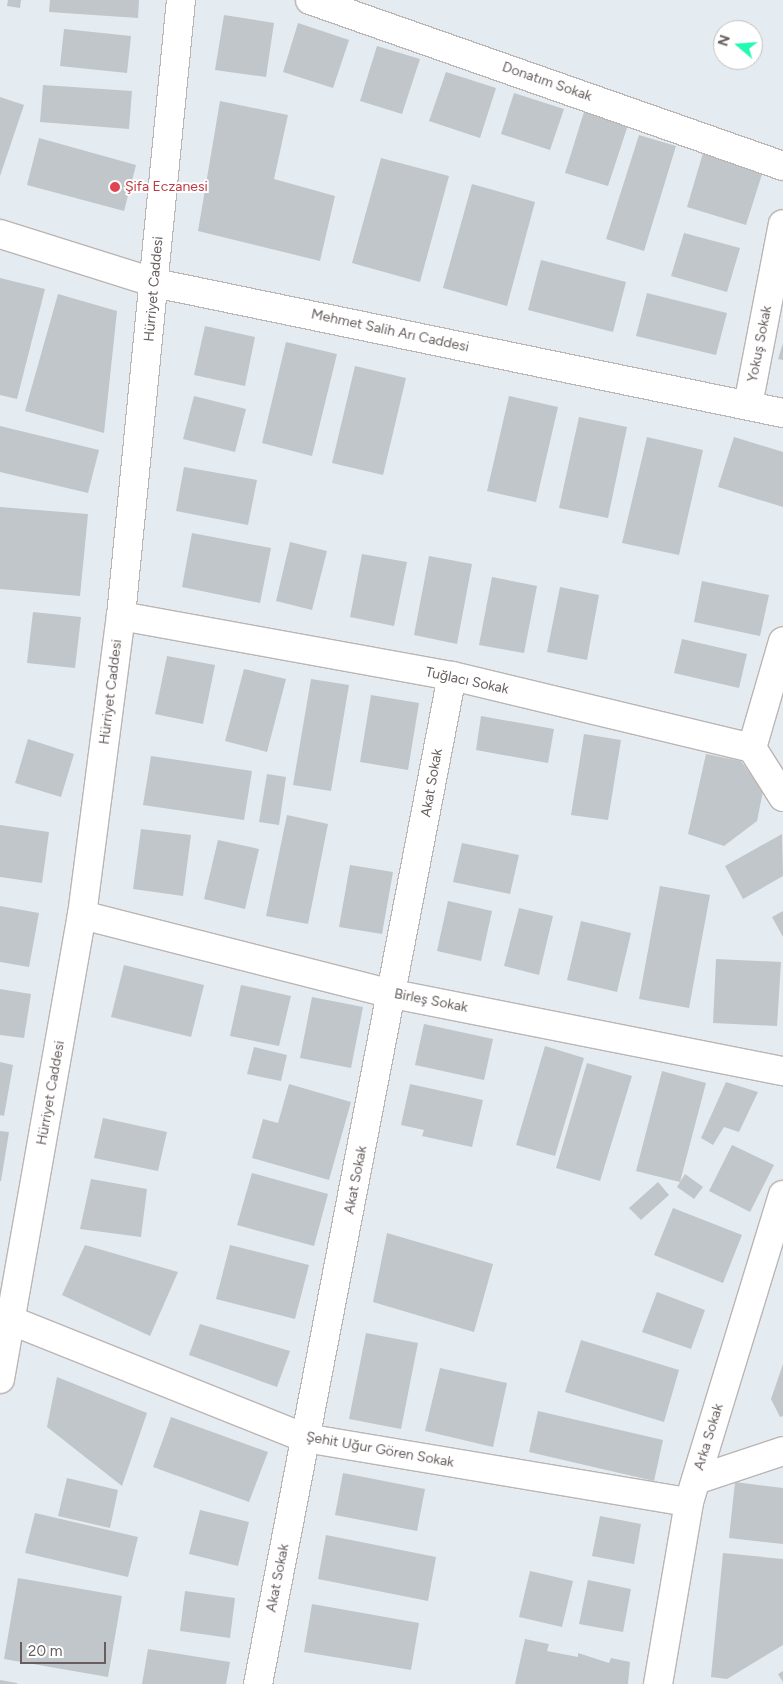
<!DOCTYPE html>
<meta charset="utf-8">
<style>
body{margin:0}
#map{position:relative;width:783px;height:1684px;overflow:hidden;background:#e5ecf1;font-family:Figtree,sans-serif}
div>[style]{position:absolute}
[style*='--x']{left:calc(var(--x)*1px);top:calc(var(--y)*1px);width:calc(var(--w)*1px);rotate:calc(var(--a)*1deg)}
.building>*{inset:0;background:#c0c6ca}
.roads{filter:drop-shadow(1px 0 #bbb5b3) drop-shadow(-1px 0 #bbb5b3) drop-shadow(0 1px #bbb5b3) drop-shadow(0 -1px #bbb5b3)}
.minor>*{height:28px;margin:-14px;padding:0 14px;transform-origin:14px;border-radius:14px;background:#fff}
.dots>*{width:14px;height:14px;translate:-50% -50%;box-sizing:border-box;border:2px solid #fff;border-radius:50%}
span{translate:-50% -50%;white-space:nowrap;text-align:center;line-height:1.15;-webkit-text-stroke:4px #fff;paint-order:stroke}
.street-label{font-size:14px;color:#675e5d}
.health-label{font-size:14px;color:#be3a42}
.left{translate:0 -50%;text-align:left}
.north{position:absolute;left:713px;top:20px;width:50px;height:50px;box-sizing:border-box;background:#fff;border:1px solid #c2bfbe;border-radius:50%;rotate:288deg;font-size:14px;font-weight:700;line-height:20px;text-align:center;color:#675e5d}
.north::after{content:'';display:block;margin:auto;width:18px;height:22px;background:#23f9b0;clip-path:polygon(50% 0,100% 100%,50% 72%,0 100%)}
.scale{position:absolute;left:20px;top:1642px;width:86px;height:22px;box-sizing:border-box;border:2px solid #675e5d;border-top:0;padding-left:6px;font-size:15px;line-height:18px;white-space:nowrap;color:#675e5d;-webkit-text-stroke:4px #fff;paint-order:stroke}
</style>
<div id="map">
<div class="building">
<div style="clip-path:polygon(8px 0,21px 0,20px 8px,7px 6px)"></div>
<div style="clip-path:polygon(50px 0,139px 0,138px 18px,49px 12px)"></div>
<div style="clip-path:polygon(224px 15px,274px 23px,266px 77px,215px 70px)"></div>
<div style="clip-path:polygon(298px 23px,349px 40px,333px 88px,283px 72px)"></div>
<div style="clip-path:polygon(64px 29px,131px 36px,127px 73px,60px 66px)"></div>
<div style="clip-path:polygon(377px 46px,420px 59px,402px 114px,360px 101px)"></div>
<div style="clip-path:polygon(446px 72px,496px 88px,480px 138px,429px 121px)"></div>
<div style="clip-path:polygon(43px 85px,132px 91px,129px 129px,40px 122px)"></div>
<div style="clip-path:polygon(514px 93px,564px 109px,550px 150px,501px 134px)"></div>
<div style="clip-path:polygon(0 97px,24px 105px,0 176px)"></div>
<div style="clip-path:polygon(220px 101px,288px 115px,274px 179px,335px 196px,320px 261px,198px 231px)"></div>
<div style="clip-path:polygon(584px 112px,628px 125px,608px 186px,565px 173px)"></div>
<div style="clip-path:polygon(639px 135px,676px 146px,644px 251px,606px 239px)"></div>
<div style="clip-path:polygon(39px 138px,136px 165px,124px 211px,27px 185px)"></div>
<div style="clip-path:polygon(703px 153px,763px 171px,746px 225px,687px 207px)"></div>
<div style="clip-path:polygon(381px 158px,449px 176px,420px 282px,352px 263px)"></div>
<div style="clip-path:polygon(472px 184px,535px 202px,507px 306px,443px 288px)"></div>
<div style="clip-path:polygon(684px 233px,740px 248px,727px 292px,671px 276px)"></div>
<div style="clip-path:polygon(541px 260px,626px 282px,613px 332px,528px 310px)"></div>
<div style="clip-path:polygon(0 278px,45px 289px,17px 399px,0 395px)"></div>
<div style="clip-path:polygon(647px 293px,727px 313px,716px 355px,636px 336px)"></div>
<div style="clip-path:polygon(58px 294px,117px 311px,104px 433px,25px 411px)"></div>
<div style="clip-path:polygon(205px 326px,255px 337px,245px 386px,194px 375px)"></div>
<div style="clip-path:polygon(286px 342px,337px 354px,312px 456px,262px 443px)"></div>
<div style="clip-path:polygon(783px 343px,783px 360px,778px 359px)"></div>
<div style="clip-path:polygon(355px 366px,406px 378px,383px 475px,332px 463px)"></div>
<div style="clip-path:polygon(194px 396px,246px 409px,235px 452px,183px 439px)"></div>
<div style="clip-path:polygon(509px 396px,558px 407px,536px 502px,487px 491px)"></div>
<div style="clip-path:polygon(579px 417px,627px 427px,608px 518px,559px 508px)"></div>
<div style="clip-path:polygon(0 426px,99px 450px,88px 493px,0 472px)"></div>
<div style="clip-path:polygon(647px 437px,703px 450px,679px 555px,622px 543px)"></div>
<div style="clip-path:polygon(734px 437px,783px 452px,783px 507px,718px 487px)"></div>
<div style="clip-path:polygon(184px 467px,257px 480px,248px 525px,176px 511px)"></div>
<div style="clip-path:polygon(0 507px,88px 514px,80px 596px,0 589px)"></div>
<div style="clip-path:polygon(192px 533px,271px 548px,260px 603px,182px 587px)"></div>
<div style="clip-path:polygon(290px 542px,327px 551px,312px 610px,276px 601px)"></div>
<div style="clip-path:polygon(362px 554px,407px 562px,394px 626px,350px 617px)"></div>
<div style="clip-path:polygon(429px 556px,472px 564px,457px 644px,414px 635px)"></div>
<div style="clip-path:polygon(492px 577px,537px 586px,524px 653px,479px 645px)"></div>
<div style="clip-path:polygon(702px 581px,769px 595px,760px 636px,694px 622px)"></div>
<div style="clip-path:polygon(560px 587px,599px 595px,587px 660px,547px 652px)"></div>
<div style="clip-path:polygon(33px 612px,81px 617px,75px 668px,27px 663px)"></div>
<div style="clip-path:polygon(682px 639px,747px 654px,739px 688px,674px 673px)"></div>
<div style="clip-path:polygon(167px 656px,215px 665px,203px 724px,155px 714px)"></div>
<div style="clip-path:polygon(244px 669px,286px 679px,267px 752px,225px 741px)"></div>
<div style="clip-path:polygon(311px 679px,349px 685px,331px 791px,293px 785px)"></div>
<div style="clip-path:polygon(371px 695px,419px 703px,408px 770px,360px 762px)"></div>
<div style="clip-path:polygon(481px 716px,554px 729px,548px 763px,476px 750px)"></div>
<div style="clip-path:polygon(584px 734px,621px 740px,608px 820px,571px 815px)"></div>
<div style="clip-path:polygon(28px 739px,74px 754px,61px 797px,15px 783px)"></div>
<div style="clip-path:polygon(706px 754px,741px 761px,763px 791px,757px 821px,724px 846px,688px 834px)"></div>
<div style="clip-path:polygon(151px 756px,252px 771px,244px 820px,143px 805px)"></div>
<div style="clip-path:polygon(267px 774px,286px 777px,279px 825px,259px 822px)"></div>
<div style="clip-path:polygon(287px 815px,328px 824px,308px 924px,266px 916px)"></div>
<div style="clip-path:polygon(0 825px,49px 832px,42px 883px,0 877px)"></div>
<div style="clip-path:polygon(141px 829px,191px 835px,183px 896px,133px 889px)"></div>
<div style="clip-path:polygon(782px 834px,783px 876px,743px 899px,725px 866px)"></div>
<div style="clip-path:polygon(218px 840px,259px 849px,245px 909px,204px 899px)"></div>
<div style="clip-path:polygon(462px 843px,519px 855px,510px 894px,453px 882px)"></div>
<div style="clip-path:polygon(350px 865px,393px 872px,382px 934px,339px 927px)"></div>
<div style="clip-path:polygon(660px 886px,710px 895px,689px 1008px,639px 999px)"></div>
<div style="clip-path:polygon(448px 901px,492px 911px,481px 961px,437px 951px)"></div>
<div style="clip-path:polygon(0 906px,39px 913px,29px 967px,0 962px)"></div>
<div style="clip-path:polygon(519px 908px,553px 916px,539px 975px,504px 966px)"></div>
<div style="clip-path:polygon(783px 911px,783px 937px,772px 917px)"></div>
<div style="clip-path:polygon(581px 921px,631px 933px,617px 992px,567px 980px)"></div>
<div style="clip-path:polygon(716px 959px,781px 962px,777px 1026px,713px 1023px)"></div>
<div style="clip-path:polygon(124px 965px,204px 985px,191px 1037px,111px 1017px)"></div>
<div style="clip-path:polygon(241px 985px,291px 996px,279px 1046px,230px 1036px)"></div>
<div style="clip-path:polygon(0 989px,31px 994px,24px 1038px,0 1035px)"></div>
<div style="clip-path:polygon(312px 997px,363px 1007px,351px 1068px,300px 1058px)"></div>
<div style="clip-path:polygon(424px 1024px,493px 1039px,484px 1080px,415px 1065px)"></div>
<div style="clip-path:polygon(545px 1046px,584px 1058px,555px 1156px,516px 1145px)"></div>
<div style="clip-path:polygon(254px 1047px,287px 1055px,281px 1081px,247px 1074px)"></div>
<div style="clip-path:polygon(0 1062px,13px 1065px,4px 1116px,0 1115px)"></div>
<div style="clip-path:polygon(587px 1063px,632px 1076px,600px 1181px,556px 1168px)"></div>
<div style="clip-path:polygon(662px 1071px,706px 1083px,680px 1182px,685px 1174px,703px 1187px,694px 1199px,677px 1187px,680px 1182px,636px 1171px)"></div>
<div style="clip-path:polygon(726px 1082px,758px 1092px,739px 1132px,724px 1127px,713px 1145px,701px 1138px)"></div>
<div style="clip-path:polygon(289px 1084px,351px 1102px,329px 1180px,252px 1158px,263px 1119px,278px 1123px)"></div>
<div style="clip-path:polygon(410px 1084px,483px 1100px,472px 1147px,422px 1136px,424px 1130px,401px 1125px)"></div>
<div style="clip-path:polygon(103px 1118px,167px 1132px,158px 1171px,94px 1158px)"></div>
<div style="clip-path:polygon(0 1131px,9px 1132px,1px 1181px,0 1181px)"></div>
<div style="clip-path:polygon(732px 1145px,774px 1165px,750px 1212px,709px 1191px)"></div>
<div style="clip-path:polygon(252px 1173px,328px 1194px,314px 1246px,237px 1225px)"></div>
<div style="clip-path:polygon(91px 1179px,147px 1189px,141px 1237px,80px 1229px)"></div>
<div style="clip-path:polygon(658px 1182px,669px 1195px,641px 1220px,629px 1208px)"></div>
<div style="clip-path:polygon(673px 1208px,742px 1235px,723px 1283px,654px 1255px)"></div>
<div style="clip-path:polygon(387px 1233px,493px 1264px,474px 1332px,373px 1302px)"></div>
<div style="clip-path:polygon(85px 1245px,178px 1272px,150px 1336px,62px 1295px)"></div>
<div style="clip-path:polygon(230px 1245px,309px 1265px,295px 1319px,216px 1299px)"></div>
<div style="clip-path:polygon(657px 1292px,705px 1310px,691px 1349px,642px 1332px)"></div>
<div style="clip-path:polygon(200px 1324px,290px 1351px,277px 1387px,189px 1355px)"></div>
<div style="clip-path:polygon(366px 1333px,418px 1343px,401px 1429px,349px 1419px)"></div>
<div style="clip-path:polygon(581px 1340px,679px 1370px,664px 1422px,565px 1392px)"></div>
<div style="clip-path:polygon(783px 1364px,783px 1416px,780px 1417px,771px 1399px)"></div>
<div style="clip-path:polygon(440px 1368px,507px 1383px,493px 1447px,425px 1431px)"></div>
<div style="clip-path:polygon(57px 1377px,147px 1413px,122px 1486px,47px 1427px)"></div>
<div style="clip-path:polygon(538px 1411px,663px 1440px,654px 1481px,529px 1452px)"></div>
<div style="clip-path:polygon(171px 1417px,268px 1452px,249px 1502px,153px 1467px)"></div>
<div style="clip-path:polygon(343px 1473px,425px 1489px,417px 1531px,335px 1515px)"></div>
<div style="clip-path:polygon(67px 1478px,118px 1490px,110px 1528px,58px 1516px)"></div>
<div style="clip-path:polygon(735px 1482px,783px 1488px,783px 1544px,729px 1538px)"></div>
<div style="clip-path:polygon(200px 1510px,249px 1522px,238px 1566px,189px 1554px)"></div>
<div style="clip-path:polygon(35px 1513px,138px 1537px,128px 1577px,25px 1553px)"></div>
<div style="clip-path:polygon(600px 1516px,641px 1524px,634px 1564px,592px 1556px)"></div>
<div style="clip-path:polygon(326px 1535px,436px 1557px,428px 1601px,318px 1579px)"></div>
<div style="clip-path:polygon(723px 1553px,783px 1559px,783px 1645px,727px 1679px,711px 1677px)"></div>
<div style="clip-path:polygon(530px 1571px,573px 1581px,562px 1627px,519px 1617px)"></div>
<div style="clip-path:polygon(18px 1578px,122px 1596px,108px 1677px,4px 1659px)"></div>
<div style="clip-path:polygon(588px 1580px,631px 1589px,623px 1632px,579px 1624px)"></div>
<div style="clip-path:polygon(185px 1591px,235px 1598px,230px 1638px,180px 1631px)"></div>
<div style="clip-path:polygon(312px 1604px,419px 1623px,411px 1670px,304px 1652px)"></div>
<div style="clip-path:polygon(525px 1639px,549px 1644px,547px 1651px,578px 1657px,578px 1653px,609px 1663px,611px 1658px,630px 1662px,628px 1684px,515px 1684px)"></div>
<div style="clip-path:polygon(148px 1649px,230px 1662px,226px 1684px,142px 1684px)"></div>
<div style="clip-path:polygon(783px 1671px,783px 1682px,778px 1674px)"></div>
<div style="clip-path:polygon(0 1680px,17px 1683px,17px 1684px,0 1684px)"></div>
</div>
<div class="roads">
<div class="minor">
<div style="--x:310;--y:0;--w:501;--a:19.34"></div>
<div style="--x:0;--y:234;--w:163;--a:17.5"></div>
<div style="--x:155;--y:283;--w:641;--a:11.7"></div>
<div style="--x:748;--y:405;--w:184;--a:-79.1"></div>
<div style="--x:121;--y:616;--w:336;--a:10.3"></div>
<div style="--x:452;--y:676;--w:309;--a:13.5"></div>
<div style="--x:752;--y:748;--w:58;--a:57.7"></div>
<div style="--x:752;--y:748;--w:111;--a:-73.8"></div>
<div style="--x:82;--y:915;--w:321;--a:14.3"></div>
<div style="--x:393;--y:994;--w:398;--a:11.2"></div>
<div style="--x:0;--y:1316;--w:328;--a:21.8"></div>
<div style="--x:305;--y:1438;--w:389;--a:9.5"></div>
<div style="--x:0;--y:1379;--w:471;--a:-80"></div>
<div style="--x:82;--y:915;--w:302;--a:-82.6"></div>
<div style="--x:121;--y:616;--w:619;--a:-84.44"></div>
<div style="--x:696;--y:1480;--w:92;--a:-18.4"></div>
<div style="--x:258;--y:1684;--w:1026;--a:-79.11"></div>
<div style="--x:658;--y:1684;--w:185;--a:-80.3"></div>
<div style="--x:689;--y:1502;--w:321;--a:-73"></div>
</div>
</div>
<div class="dots">
<div style="left:115px;top:187px;background:#e0444e"></div>
</div>
<div class="street-label">
<span style="left:547px;top:82px;rotate:19deg">Donatım Sokak</span>
<span style="left:154px;top:289px;rotate:-85deg">Hürriyet Caddesi</span>
<span style="left:390px;top:331px;rotate:12deg">Mehmet Salih Arı Caddesi</span>
<span style="left:760px;top:344px;rotate:-79deg">Yokuş Sokak</span>
<span style="left:467px;top:681px;rotate:12deg">Tuğlacı Sokak</span>
<span style="left:111px;top:692px;rotate:-83deg">Hürriyet Caddesi</span>
<span style="left:432px;top:783px;rotate:-80deg">Akat Sokak</span>
<span style="left:431px;top:1001px;rotate:11deg">Birleş Sokak</span>
<span style="left:51px;top:1093px;rotate:-80deg">Hürriyet Caddesi</span>
<span style="left:356px;top:1180px;rotate:-79deg">Akat Sokak</span>
<span style="left:709px;top:1437px;rotate:-73deg">Arka Sokak</span>
<span style="left:380px;top:1450px;rotate:10deg">Şehit Uğur Gören Sokak</span>
<span style="left:278px;top:1578px;rotate:-79deg">Akat Sokak</span>
</div>
<div class="health-label">
<span class="left" style="left:125px;top:187px">Şifa Eczanesi</span>
</div>
<div class="north">N</div>
<div class="scale">20 m</div>
</div>
